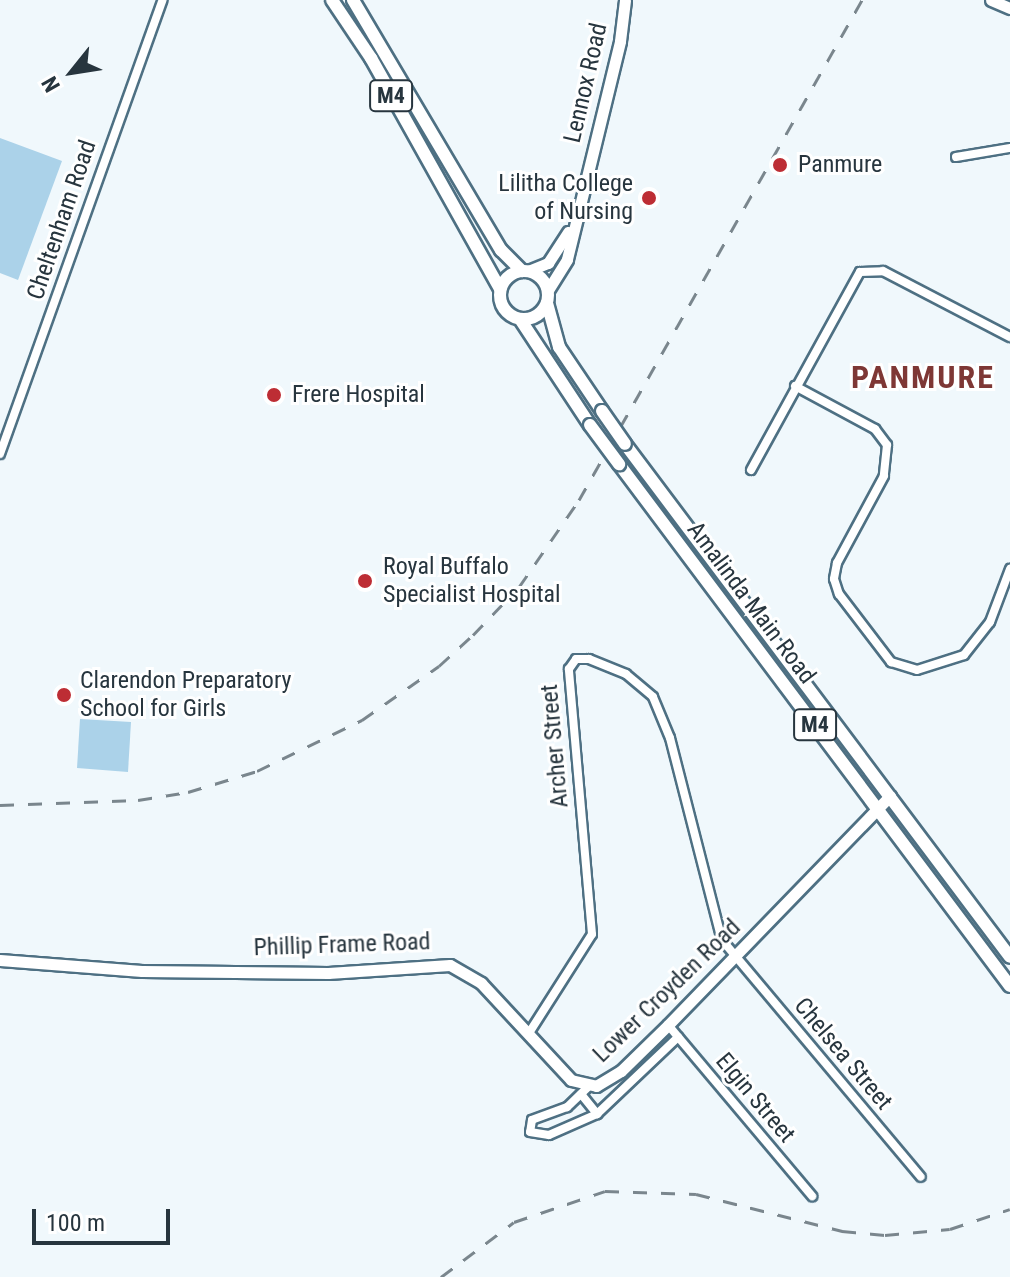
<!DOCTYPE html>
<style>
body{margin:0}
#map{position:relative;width:1010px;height:1277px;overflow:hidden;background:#f0f8fc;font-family:"Roboto Condensed",sans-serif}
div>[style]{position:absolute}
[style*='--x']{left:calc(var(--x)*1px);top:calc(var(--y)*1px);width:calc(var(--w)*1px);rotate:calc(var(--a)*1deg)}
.green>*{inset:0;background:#abd2e9}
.roads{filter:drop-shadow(2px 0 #4e7083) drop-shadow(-2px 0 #4e7083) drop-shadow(0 2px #4e7083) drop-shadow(0 -2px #4e7083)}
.street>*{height:8px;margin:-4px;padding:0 4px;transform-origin:4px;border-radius:4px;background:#fff}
.secondary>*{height:11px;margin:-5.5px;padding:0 5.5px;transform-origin:5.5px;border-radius:5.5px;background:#fff}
.primary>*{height:12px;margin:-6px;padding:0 6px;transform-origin:6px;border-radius:6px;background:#fff}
.primary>.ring{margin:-6px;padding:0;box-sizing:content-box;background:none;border:12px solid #fff;border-radius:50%}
.rail>*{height:3px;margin-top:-1.5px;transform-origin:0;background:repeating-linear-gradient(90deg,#7a868d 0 14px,transparent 0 28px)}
.bridges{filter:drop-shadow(2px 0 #4e7083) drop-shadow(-2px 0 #4e7083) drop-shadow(0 2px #4e7083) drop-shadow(0 -2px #4e7083)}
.primary-bridge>*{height:12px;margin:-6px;padding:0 6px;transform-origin:6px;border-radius:6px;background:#fff}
.dots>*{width:22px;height:22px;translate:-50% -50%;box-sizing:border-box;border:4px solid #fff;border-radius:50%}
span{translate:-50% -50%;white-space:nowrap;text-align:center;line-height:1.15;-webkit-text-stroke:6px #fff;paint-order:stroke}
.shield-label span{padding:2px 6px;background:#fff;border:2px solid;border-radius:6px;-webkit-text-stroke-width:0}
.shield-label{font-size:22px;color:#27353e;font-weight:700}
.street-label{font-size:24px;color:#27353e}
.poi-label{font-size:24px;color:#27353e}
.left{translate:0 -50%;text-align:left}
.right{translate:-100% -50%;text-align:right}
.district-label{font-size:32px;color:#7e3735;font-weight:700;letter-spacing:2px}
.north{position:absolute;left:32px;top:32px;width:80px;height:80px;-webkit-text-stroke:6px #fff;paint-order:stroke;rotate:240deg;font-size:22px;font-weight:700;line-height:32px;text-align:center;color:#27353e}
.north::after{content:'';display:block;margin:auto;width:28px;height:36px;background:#27353e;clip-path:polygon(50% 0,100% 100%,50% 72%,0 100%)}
.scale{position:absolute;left:32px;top:1209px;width:138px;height:36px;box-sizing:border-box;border:4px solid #27353e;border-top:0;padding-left:10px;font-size:24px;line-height:28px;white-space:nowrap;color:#27353e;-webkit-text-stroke:6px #fff;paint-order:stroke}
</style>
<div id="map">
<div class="green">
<div style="clip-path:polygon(0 138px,62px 161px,18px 280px,0 273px)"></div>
<div style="clip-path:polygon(80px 719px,131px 722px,128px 772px,77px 768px)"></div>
</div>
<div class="roads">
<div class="street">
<div style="--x:956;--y:157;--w:55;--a:-9.5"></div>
<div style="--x:795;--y:386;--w:91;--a:28.3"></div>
<div style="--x:875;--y:429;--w:20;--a:53"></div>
<div style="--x:887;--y:445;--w:31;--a:96"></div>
<div style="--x:884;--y:476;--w:99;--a:118.4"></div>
<div style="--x:837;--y:563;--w:16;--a:101"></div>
<div style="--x:834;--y:579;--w:16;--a:72"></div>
<div style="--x:839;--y:594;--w:86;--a:52.6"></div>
<div style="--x:891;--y:662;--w:27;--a:17"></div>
<div style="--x:917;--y:670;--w:49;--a:-17.7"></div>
<div style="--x:964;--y:655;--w:42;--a:-51.8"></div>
<div style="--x:990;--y:622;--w:57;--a:-69.3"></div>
<div style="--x:0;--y:454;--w:482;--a:-70.3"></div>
<div style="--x:751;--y:470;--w:226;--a:-61.2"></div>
<div style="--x:860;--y:272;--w:23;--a:-2"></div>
<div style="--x:883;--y:271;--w:143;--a:27.5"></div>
<div style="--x:668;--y:1025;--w:224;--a:49.9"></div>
<div style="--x:529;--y:1033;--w:117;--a:-57.5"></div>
<div style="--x:592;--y:934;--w:266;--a:-95"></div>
<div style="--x:569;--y:669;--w:12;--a:-55"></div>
<div style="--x:576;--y:659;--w:13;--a:0"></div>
<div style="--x:589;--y:659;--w:40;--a:22"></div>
<div style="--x:626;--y:674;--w:35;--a:40"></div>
<div style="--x:653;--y:697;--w:44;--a:67.5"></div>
<div style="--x:670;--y:738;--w:209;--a:75.6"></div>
<div style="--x:722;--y:940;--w:309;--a:50"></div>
<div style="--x:588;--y:1087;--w:29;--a:136"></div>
<div style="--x:567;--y:1107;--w:37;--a:160"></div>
<div style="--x:532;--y:1120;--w:12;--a:99"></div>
<div style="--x:530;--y:1132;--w:19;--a:9"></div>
<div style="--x:549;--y:1135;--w:52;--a:-23.6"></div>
<div style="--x:597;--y:1114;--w:112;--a:-43.5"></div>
<div style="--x:581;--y:1094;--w:26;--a:51"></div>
</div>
<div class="secondary">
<div style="--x:991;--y:0;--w:21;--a:23"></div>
<div style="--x:528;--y:271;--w:22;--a:-22"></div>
<div style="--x:548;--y:263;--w:37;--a:-57"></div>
<div style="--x:548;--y:290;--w:36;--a:-58"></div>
<div style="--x:567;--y:259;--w:224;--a:-76.3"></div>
<div style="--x:620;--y:41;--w:41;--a:-83"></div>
<div style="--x:0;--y:960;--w:142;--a:4.4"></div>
<div style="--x:142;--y:971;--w:186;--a:0.6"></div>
<div style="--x:328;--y:973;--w:122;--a:-3.8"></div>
<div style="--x:450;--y:965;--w:36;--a:30"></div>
<div style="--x:481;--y:983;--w:132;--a:47.1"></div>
<div style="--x:571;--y:1080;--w:26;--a:13"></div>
<div style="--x:596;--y:1086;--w:29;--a:-31"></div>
<div style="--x:621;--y:1071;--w:66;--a:-44.4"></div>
<div style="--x:668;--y:1025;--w:319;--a:-45.9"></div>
</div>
<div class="primary">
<div style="--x:332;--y:0;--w:70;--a:56.1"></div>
<div style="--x:371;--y:58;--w:265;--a:60.8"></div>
<div style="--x:353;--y:0;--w:291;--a:59.4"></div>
<div style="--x:501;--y:250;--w:30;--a:45"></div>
<div class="ring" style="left:500px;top:271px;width:36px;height:36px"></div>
<div style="--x:547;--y:303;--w:46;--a:74.7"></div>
<div style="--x:559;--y:347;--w:77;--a:56.1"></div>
<div style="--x:520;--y:319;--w:127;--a:56.6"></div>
<div style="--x:625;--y:444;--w:641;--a:53.11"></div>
<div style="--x:619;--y:464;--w:652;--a:53.17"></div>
</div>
</div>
<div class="rail">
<div style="--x:0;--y:805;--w:138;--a:-2.1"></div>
<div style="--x:138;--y:800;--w:51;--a:-9.1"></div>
<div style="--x:188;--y:792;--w:72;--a:-16.9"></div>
<div style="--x:257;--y:771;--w:117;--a:-25.9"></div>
<div style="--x:362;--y:720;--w:94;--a:-35"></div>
<div style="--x:439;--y:666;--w:46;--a:-42.4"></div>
<div style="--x:473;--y:635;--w:66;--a:-46.2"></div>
<div style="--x:519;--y:587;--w:106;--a:-55.4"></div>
<div style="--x:579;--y:500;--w:575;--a:-60.49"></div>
<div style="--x:441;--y:1277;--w:91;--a:-37"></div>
<div style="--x:514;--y:1222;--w:96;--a:-18.8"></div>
<div style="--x:605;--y:1191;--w:91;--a:1.9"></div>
<div style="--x:696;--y:1194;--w:151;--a:14.2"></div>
<div style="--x:842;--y:1231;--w:43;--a:5.3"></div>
<div style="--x:885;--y:1235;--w:65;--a:-5.3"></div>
<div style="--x:950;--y:1229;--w:63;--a:-18.4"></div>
</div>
<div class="bridges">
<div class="primary-bridge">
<div style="--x:602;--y:411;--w:40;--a:55.1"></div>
<div style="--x:590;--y:425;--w:49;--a:53.4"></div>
</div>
</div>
<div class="dots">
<div style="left:780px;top:165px;background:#bd2d34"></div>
<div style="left:649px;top:198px;background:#bd2d34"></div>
<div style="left:274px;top:395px;background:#bd2d34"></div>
<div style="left:365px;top:581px;background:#bd2d34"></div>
<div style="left:64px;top:695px;background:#bd2d34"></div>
</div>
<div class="shield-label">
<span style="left:391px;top:96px">M4</span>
<span style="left:815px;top:725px">M4</span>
</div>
<div class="street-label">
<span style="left:586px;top:83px;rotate:-77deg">Lennox Road</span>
<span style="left:62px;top:220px;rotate:-71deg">Cheltenham Road</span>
<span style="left:751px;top:603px;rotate:53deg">Amalinda Main Road</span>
<span style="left:555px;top:746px;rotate:-95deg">Archer Street</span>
<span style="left:342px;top:945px;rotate:-2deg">Phillip Frame Road</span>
<span style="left:667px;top:991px;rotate:-44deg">Lower Croyden Road</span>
<span style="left:843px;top:1054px;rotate:50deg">Chelsea Street</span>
<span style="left:755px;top:1098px;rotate:50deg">Elgin Street</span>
</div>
<div class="poi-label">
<span class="left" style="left:798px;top:165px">Panmure</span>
<span class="right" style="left:633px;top:198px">Lilitha College<br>of Nursing</span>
<span class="left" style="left:292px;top:395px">Frere Hospital</span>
<span class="left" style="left:383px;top:581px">Royal Buffalo<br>Specialist Hospital</span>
<span class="left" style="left:80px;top:695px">Clarendon Preparatory<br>School for Girls</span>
</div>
<div class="district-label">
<span style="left:923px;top:377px">PANMURE</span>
</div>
<div class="north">N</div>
<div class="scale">100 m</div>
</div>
